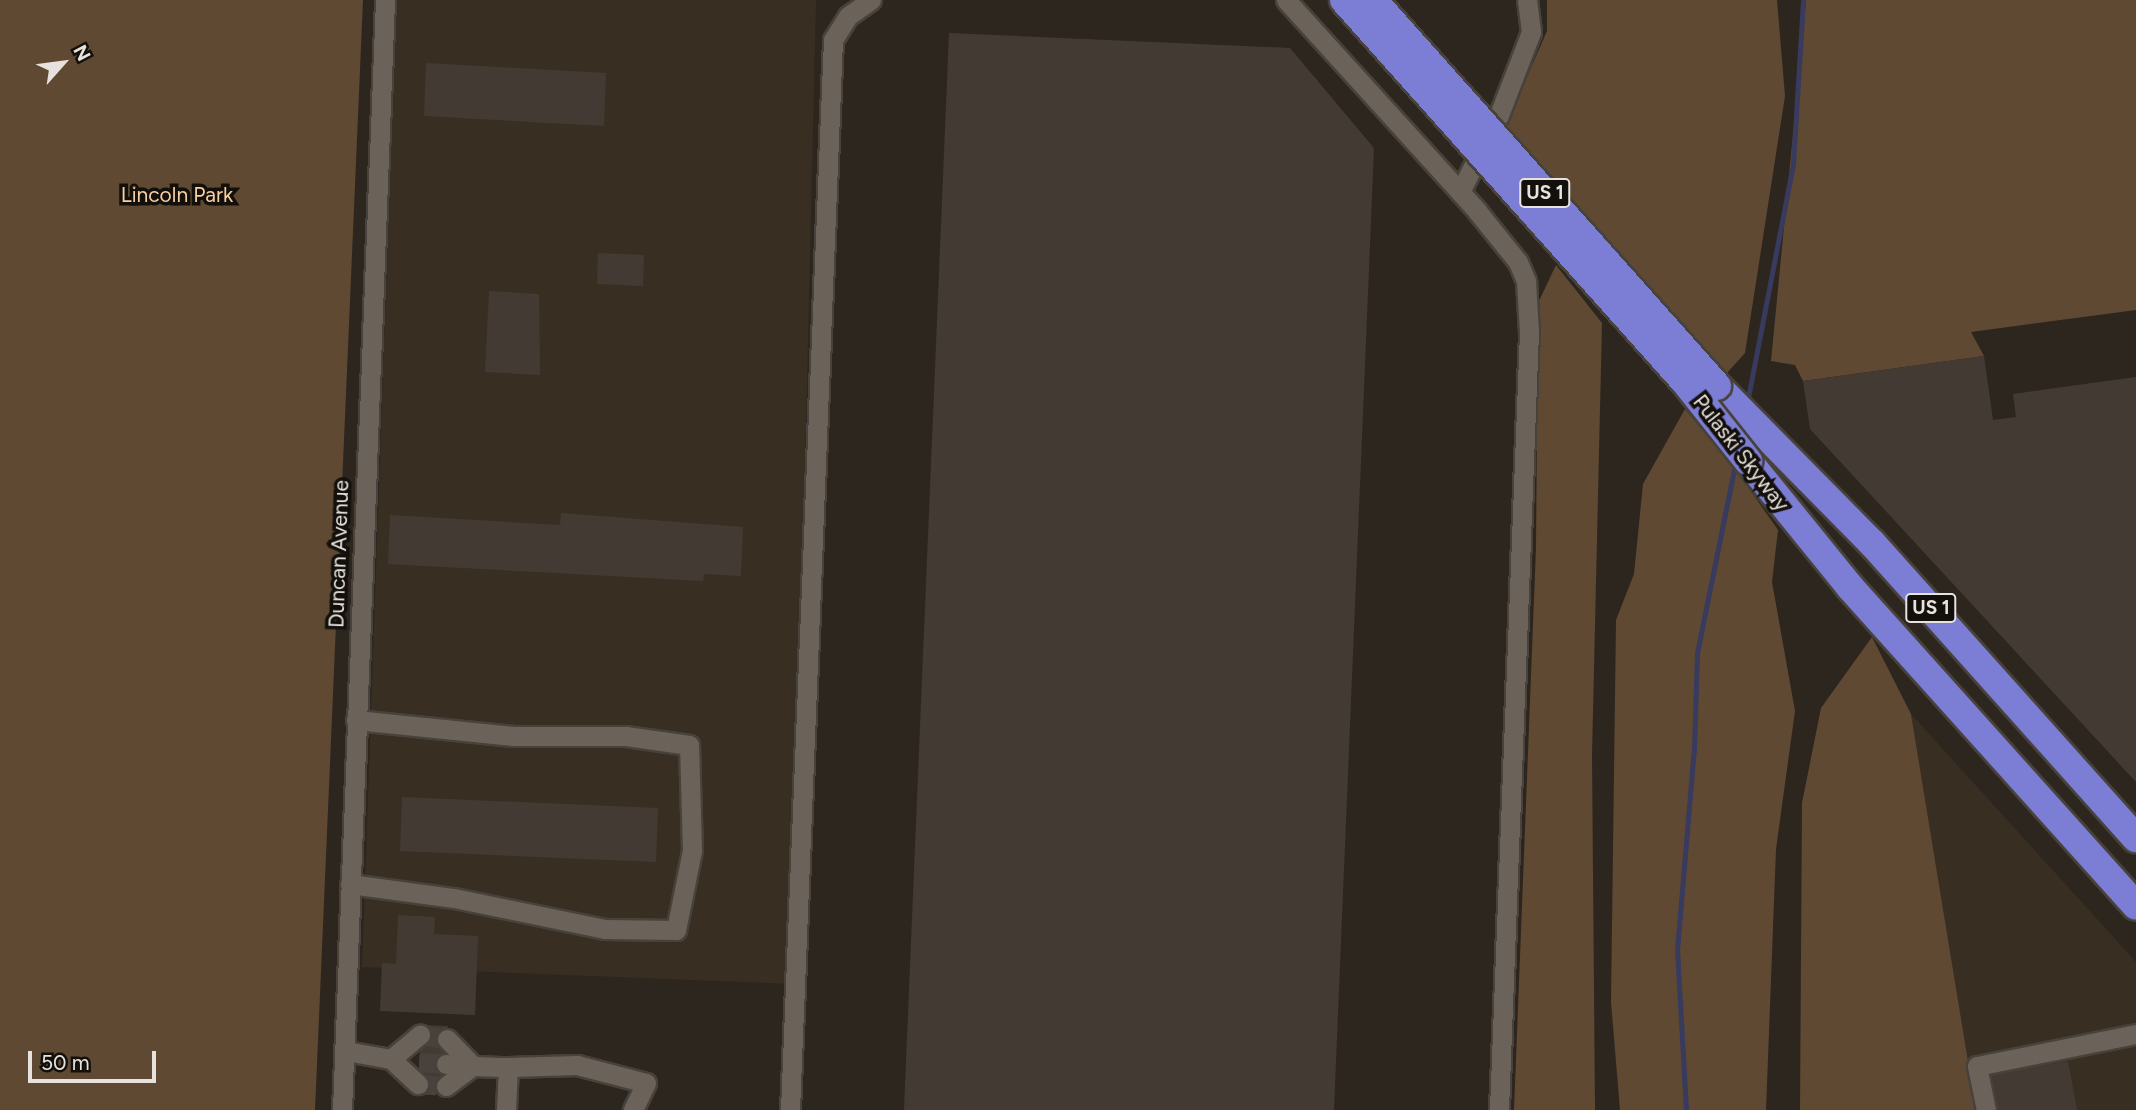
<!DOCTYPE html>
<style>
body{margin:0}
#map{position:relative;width:2136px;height:1110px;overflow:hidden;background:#2d261f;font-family:Figtree,sans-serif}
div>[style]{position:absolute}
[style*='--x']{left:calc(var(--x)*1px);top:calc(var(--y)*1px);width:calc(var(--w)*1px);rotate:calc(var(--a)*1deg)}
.built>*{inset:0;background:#392e22}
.green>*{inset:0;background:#5f4932}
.stream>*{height:5px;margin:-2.5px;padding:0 2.5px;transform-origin:2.5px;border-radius:2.5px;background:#383a5e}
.building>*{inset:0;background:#433b33}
.minor-tunnel>*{height:19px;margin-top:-9.5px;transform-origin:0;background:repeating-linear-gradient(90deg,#49423c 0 19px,transparent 0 29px)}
.roads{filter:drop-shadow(2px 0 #47423b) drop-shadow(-2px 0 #47423b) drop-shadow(0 2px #47423b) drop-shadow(0 -2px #47423b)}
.minor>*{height:19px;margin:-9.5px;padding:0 9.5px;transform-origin:9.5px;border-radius:9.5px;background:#6b635a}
.highway>*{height:28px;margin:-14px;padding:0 14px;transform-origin:14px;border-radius:14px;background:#7c7ed6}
.bridges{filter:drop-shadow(2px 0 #47423b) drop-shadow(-2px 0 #47423b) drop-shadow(0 2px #47423b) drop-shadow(0 -2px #47423b)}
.highway-bridge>*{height:28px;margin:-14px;padding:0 14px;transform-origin:14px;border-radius:14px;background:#7c7ed6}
span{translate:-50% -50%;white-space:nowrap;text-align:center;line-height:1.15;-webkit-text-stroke:7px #13100c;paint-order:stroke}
.shield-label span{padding:2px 5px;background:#13100c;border:2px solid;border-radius:5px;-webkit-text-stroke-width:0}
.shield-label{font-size:19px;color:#e7e2dd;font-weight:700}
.park-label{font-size:21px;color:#f8cea3}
.street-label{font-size:21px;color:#e7e2dd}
.north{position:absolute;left:28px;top:28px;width:70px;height:70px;-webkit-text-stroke:5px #13100c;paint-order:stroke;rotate:62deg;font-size:19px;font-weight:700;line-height:28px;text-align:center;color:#e7e2dd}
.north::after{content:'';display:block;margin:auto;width:24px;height:32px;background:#e7e2dd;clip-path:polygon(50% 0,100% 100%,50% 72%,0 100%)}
.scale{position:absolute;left:28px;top:1051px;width:128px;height:32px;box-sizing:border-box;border:4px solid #e7e2dd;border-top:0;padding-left:9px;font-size:21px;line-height:24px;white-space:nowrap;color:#e7e2dd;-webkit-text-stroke:5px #13100c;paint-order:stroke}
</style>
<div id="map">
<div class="built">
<div style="clip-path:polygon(396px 0,816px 0,793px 984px,362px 967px)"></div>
<div style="clip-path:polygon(1911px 714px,2136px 962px,2136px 1110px,1976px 1110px)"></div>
</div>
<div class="green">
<div style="clip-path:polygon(0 0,363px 0,315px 1110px,0 1110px)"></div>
<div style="clip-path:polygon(1547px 0,1777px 0,1785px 96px,1745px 353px,1726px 374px,1505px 127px,1547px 31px)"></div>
<div style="clip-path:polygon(1806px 0,2136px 0,2136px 310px,1971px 332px,1984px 356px,1803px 381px,1795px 365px,1771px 361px)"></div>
<div style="clip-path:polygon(1556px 265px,1602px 323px,1592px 755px,1595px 1110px,1514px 1110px,1536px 548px,1538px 303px)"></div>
<div style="clip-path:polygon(1685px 409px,1734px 467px,1778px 530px,1772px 582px,1795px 711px,1776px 849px,1766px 1110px,1620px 1110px,1611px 1002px,1616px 620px,1634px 574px,1643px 484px)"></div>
<div style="clip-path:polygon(1872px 637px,1911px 714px,1976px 1110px,1800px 1110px,1802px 803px,1821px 708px)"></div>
</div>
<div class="stream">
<div style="--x:1747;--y:403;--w:243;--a:-79.1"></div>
<div style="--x:1793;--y:164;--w:164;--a:-86.5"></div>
<div style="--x:1686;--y:1110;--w:160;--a:-93.2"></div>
<div style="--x:1677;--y:950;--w:202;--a:-85.2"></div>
<div style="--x:1694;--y:749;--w:96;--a:-88.2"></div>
<div style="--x:1697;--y:653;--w:197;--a:-78.6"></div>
</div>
<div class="building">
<div style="clip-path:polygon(949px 33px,1290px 48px,1374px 148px,1334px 1110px,904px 1110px)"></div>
<div style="clip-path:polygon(426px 63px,606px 73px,604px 126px,424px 116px)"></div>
<div style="clip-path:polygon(598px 253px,644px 255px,643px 286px,597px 284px)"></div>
<div style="clip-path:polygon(489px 291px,539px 294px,540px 375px,485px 372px)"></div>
<div style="clip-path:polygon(1984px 356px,1993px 420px,2016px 417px,2013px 394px,2136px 377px,2136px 782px,1810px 429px,1803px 381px)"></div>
<div style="clip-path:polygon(561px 513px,743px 527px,741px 576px,704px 574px,703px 581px,388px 564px,390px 515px,560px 525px)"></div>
<div style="clip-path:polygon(402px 797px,658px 808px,656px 862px,400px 851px)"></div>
<div style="clip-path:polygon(398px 915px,435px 917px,434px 934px,478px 936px,475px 1015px,380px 1011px,382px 963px,396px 964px)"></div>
<div style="clip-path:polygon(421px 1025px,448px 1026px,445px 1094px,418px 1093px)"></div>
<div style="clip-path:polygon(2068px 1061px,2077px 1110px,1996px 1110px,1989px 1075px)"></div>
</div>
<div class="minor-tunnel">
<div style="--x:420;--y:1035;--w:27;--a:8"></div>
<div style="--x:419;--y:1062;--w:27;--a:4"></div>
<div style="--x:418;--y:1084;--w:28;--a:4"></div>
</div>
<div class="roads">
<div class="minor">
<div style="--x:1286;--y:0;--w:285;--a:47.8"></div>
<div style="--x:1477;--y:211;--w:65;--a:51.2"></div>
<div style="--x:1518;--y:262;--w:21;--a:67"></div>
<div style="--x:1526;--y:281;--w:51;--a:86.6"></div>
<div style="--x:1529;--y:332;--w:779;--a:92.21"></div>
<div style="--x:1460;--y:192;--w:86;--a:-63.1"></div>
<div style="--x:1499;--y:115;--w:89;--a:-68.9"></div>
<div style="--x:1531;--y:32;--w:32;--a:-97"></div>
<div style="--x:350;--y:884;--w:105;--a:7.7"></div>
<div style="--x:454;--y:898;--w:154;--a:11.6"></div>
<div style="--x:605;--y:929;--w:71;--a:0.8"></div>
<div style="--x:676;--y:930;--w:81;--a:-78.6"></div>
<div style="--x:692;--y:851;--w:106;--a:-91.6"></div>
<div style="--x:689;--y:745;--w:64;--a:-171.9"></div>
<div style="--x:626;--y:736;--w:113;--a:180"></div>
<div style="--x:513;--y:736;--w:158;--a:-174.2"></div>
<div style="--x:447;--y:1039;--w:37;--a:46"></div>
<div style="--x:346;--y:1051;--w:46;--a:10.1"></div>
<div style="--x:391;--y:1059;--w:37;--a:43"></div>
<div style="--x:391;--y:1059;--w:38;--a:-40"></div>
<div style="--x:446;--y:1064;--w:27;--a:4"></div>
<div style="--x:508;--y:1067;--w:69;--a:-1.7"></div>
<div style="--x:577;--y:1065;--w:71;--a:14.6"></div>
<div style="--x:646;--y:1083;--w:30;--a:116"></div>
<div style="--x:446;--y:1086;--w:34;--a:-37"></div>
<div style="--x:473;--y:1066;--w:35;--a:2"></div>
<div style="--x:508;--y:1067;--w:43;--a:92.7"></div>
<div style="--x:342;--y:1110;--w:1111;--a:-87.78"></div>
<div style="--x:790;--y:1110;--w:1071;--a:-87.7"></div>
<div style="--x:833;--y:40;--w:28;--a:-58"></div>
<div style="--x:848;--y:16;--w:28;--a:-35"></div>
<div style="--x:1986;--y:1110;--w:45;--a:-101.6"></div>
<div style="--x:1977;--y:1066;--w:162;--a:-11.4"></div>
</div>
<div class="highway">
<div style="--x:1717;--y:386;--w:221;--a:45.4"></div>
<div style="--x:1872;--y:543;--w:396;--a:48.2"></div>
<div style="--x:1748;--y:461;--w:162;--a:51"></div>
<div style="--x:1850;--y:587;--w:428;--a:48.1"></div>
</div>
</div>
<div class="bridges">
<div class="highway-bridge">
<div style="--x:1344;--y:0;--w:513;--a:48.24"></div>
<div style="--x:1686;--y:383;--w:100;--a:51.5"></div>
<div style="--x:1373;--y:0;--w:517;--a:48.29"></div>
</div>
</div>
<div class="shield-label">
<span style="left:1545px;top:193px">US 1</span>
<span style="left:1931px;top:608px">US 1</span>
</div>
<div class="park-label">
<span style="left:177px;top:195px">Lincoln Park</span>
</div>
<div class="street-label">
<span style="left:1741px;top:453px;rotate:52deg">Pulaski Skyway</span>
<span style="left:339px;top:554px;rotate:-88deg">Duncan Avenue</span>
</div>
<div class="north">N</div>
<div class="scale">50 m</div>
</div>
